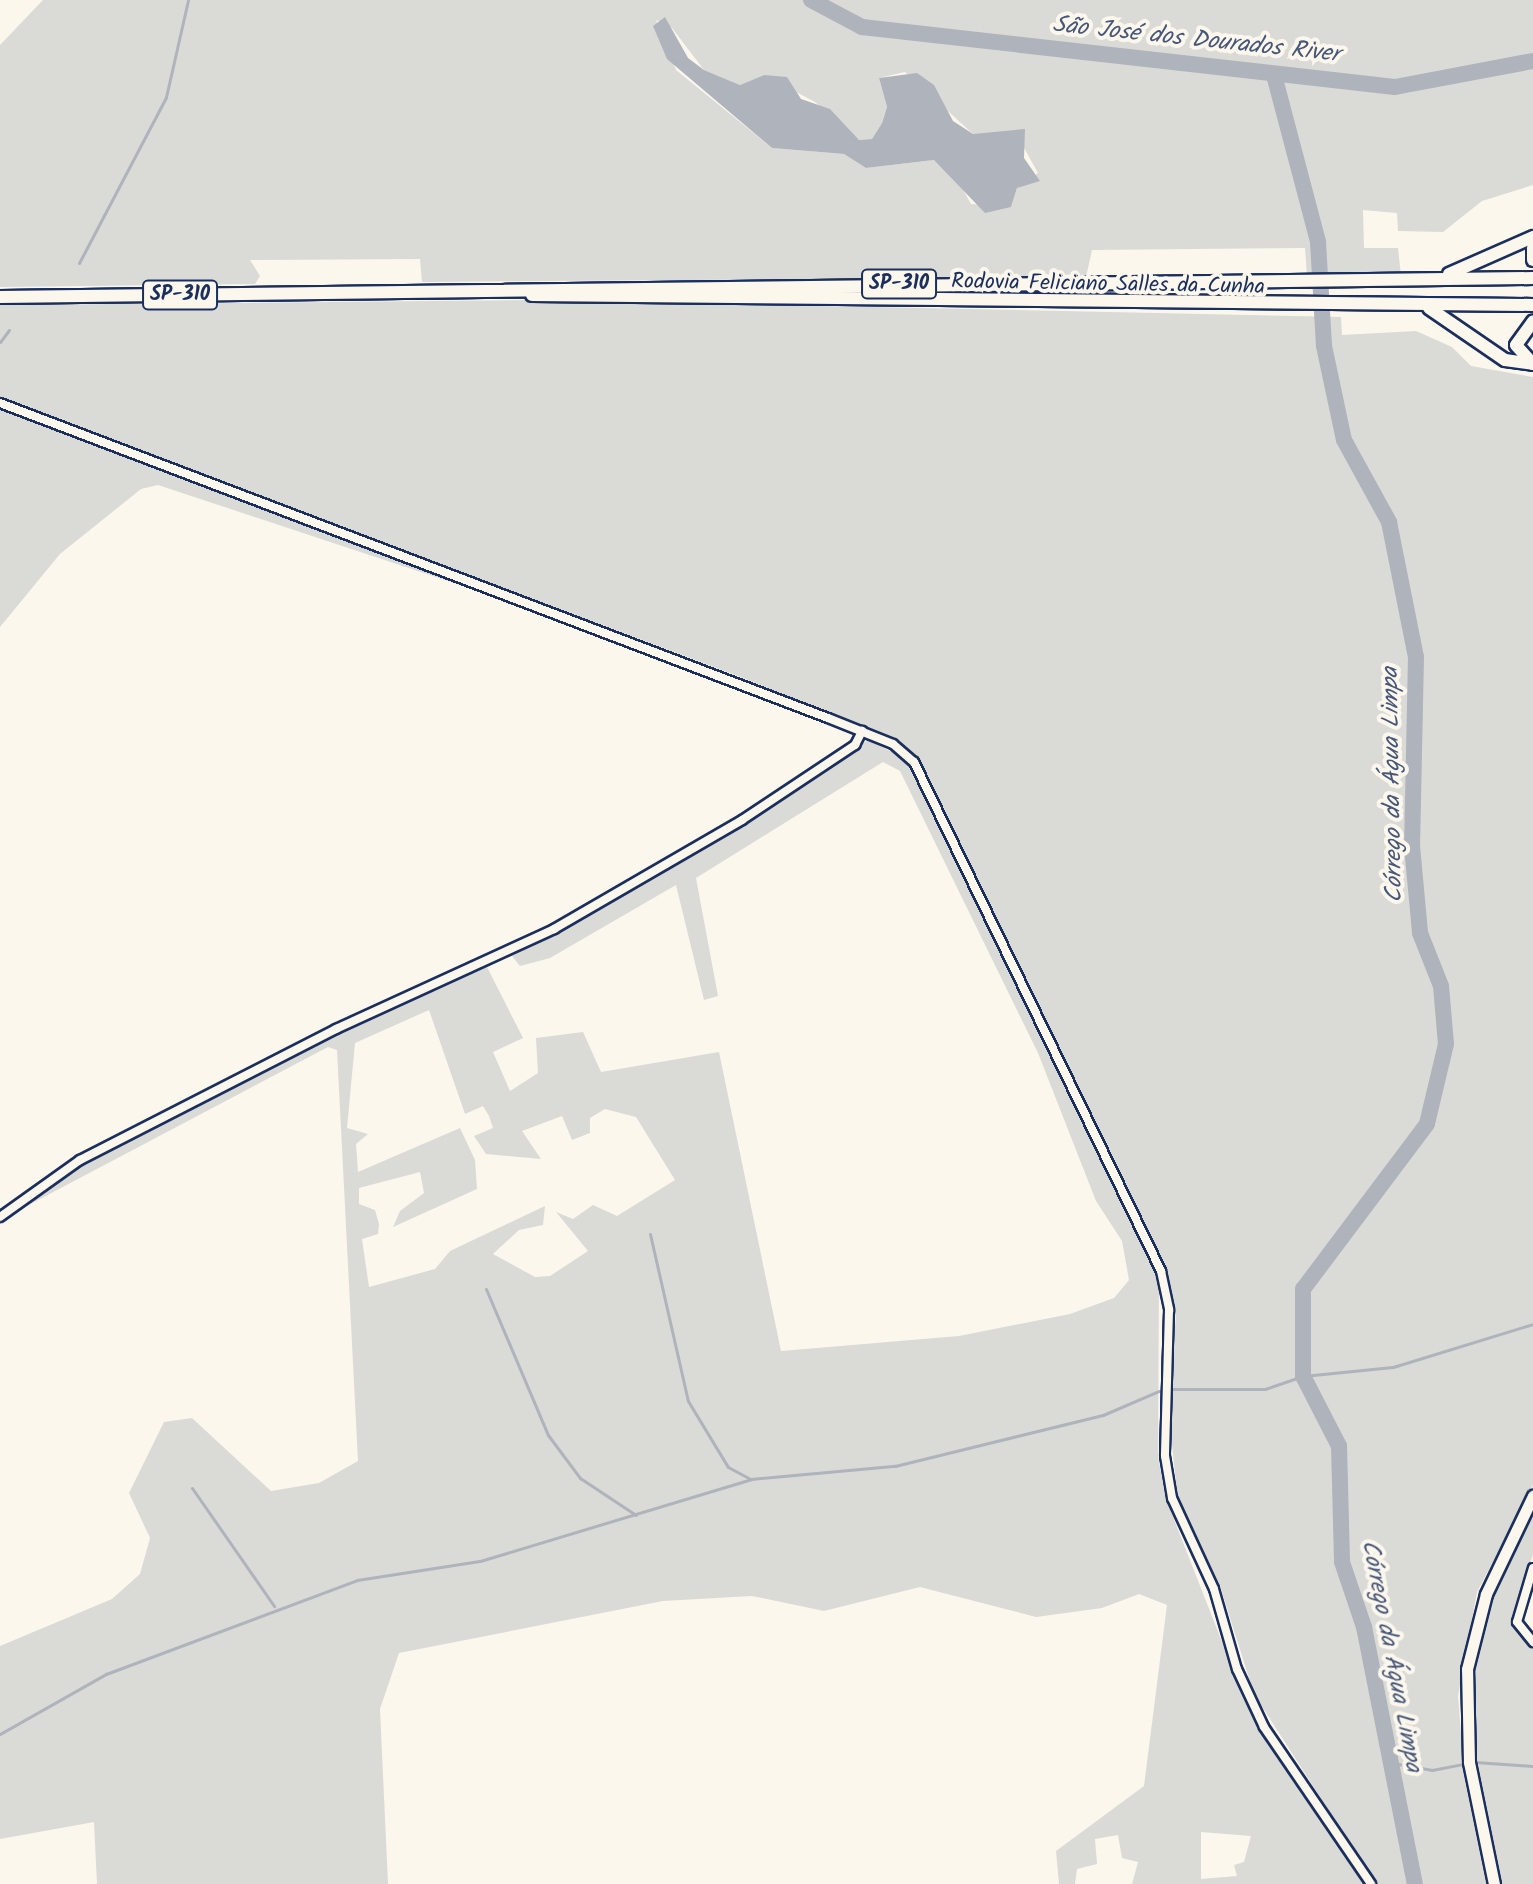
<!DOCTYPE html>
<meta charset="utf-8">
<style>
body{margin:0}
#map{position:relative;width:1533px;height:1884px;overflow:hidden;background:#fbf7ec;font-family:Kalam,sans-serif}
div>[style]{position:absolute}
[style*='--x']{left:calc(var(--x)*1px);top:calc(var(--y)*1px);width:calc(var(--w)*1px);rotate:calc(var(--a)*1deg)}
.green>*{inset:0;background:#dadad7}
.water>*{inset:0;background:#afb3bb}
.stream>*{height:3px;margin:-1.5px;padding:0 1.5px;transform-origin:1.5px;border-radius:1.5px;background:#afb3bb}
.river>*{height:16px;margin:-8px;padding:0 8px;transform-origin:8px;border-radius:8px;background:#afb3bb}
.roads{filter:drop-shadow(2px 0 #1b2f5e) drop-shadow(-2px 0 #1b2f5e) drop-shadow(0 2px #1b2f5e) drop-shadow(0 -2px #1b2f5e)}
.street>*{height:8px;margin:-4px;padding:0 4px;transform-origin:4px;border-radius:4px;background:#fbf7ec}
.secondary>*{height:11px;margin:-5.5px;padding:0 5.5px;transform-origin:5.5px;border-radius:5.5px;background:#fbf7ec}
.primary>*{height:12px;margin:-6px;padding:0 6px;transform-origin:6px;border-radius:6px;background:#fbf7ec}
span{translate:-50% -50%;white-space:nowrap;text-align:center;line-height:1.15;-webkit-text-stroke:8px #fbf7ec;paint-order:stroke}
.shield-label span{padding:2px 6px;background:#fbf7ec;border:2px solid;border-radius:6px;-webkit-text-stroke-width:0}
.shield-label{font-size:20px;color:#1b2f5e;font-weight:700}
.street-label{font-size:22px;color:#1b2f5e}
.water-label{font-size:24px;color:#47577a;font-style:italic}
</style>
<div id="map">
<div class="green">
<div style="clip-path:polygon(evenodd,43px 0,1533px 0,1533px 185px,1482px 201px,1443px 232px,1398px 231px,1397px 213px,1363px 210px,1364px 248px,1398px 248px,1401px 276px,1307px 276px,1305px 248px,1092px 250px,1086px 277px,422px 282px,420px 259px,250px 260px,260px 276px,255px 284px,0 287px,0 45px,43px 0,656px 20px,672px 28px,704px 70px,740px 85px,764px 75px,815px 102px,859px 140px,872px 139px,882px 123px,887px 107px,879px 78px,905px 72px,973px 134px,1023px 146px,1038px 173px,1017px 188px,1011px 207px,971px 204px,955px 175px,934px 160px,866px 168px,844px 154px,772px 148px,676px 70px,656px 20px)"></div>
<div style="clip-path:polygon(543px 300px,1341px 317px,1342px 335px,1416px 331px,1452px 347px,1471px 366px,1533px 377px,1533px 1485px,1477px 1592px,1458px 1696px,1465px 1781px,1488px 1884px,1376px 1884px,1254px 1694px,1220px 1586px,1188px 1531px,1177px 1493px,1167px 1395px,1176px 1318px,1164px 1266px,917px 757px,891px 738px,743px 678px,0 399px,0 305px)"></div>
<div style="clip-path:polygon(0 407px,61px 432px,472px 589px,158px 485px,141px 489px,60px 554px,0 627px)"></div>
<div style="clip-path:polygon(evenodd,868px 740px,900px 756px,925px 788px,1159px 1273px,1158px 1457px,1166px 1499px,1246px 1703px,1364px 1884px,1132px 1884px,1138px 1862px,1122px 1858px,1118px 1835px,1095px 1839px,1097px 1864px,1077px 1869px,1075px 1884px,1059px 1884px,1056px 1851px,1144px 1786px,1167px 1605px,1139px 1594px,1102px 1608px,1036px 1617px,920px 1587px,824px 1611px,752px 1596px,663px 1601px,399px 1653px,380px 1709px,388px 1884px,97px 1884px,94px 1822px,0 1839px,0 1646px,112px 1599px,140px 1574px,150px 1538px,129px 1493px,164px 1422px,192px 1418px,271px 1491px,319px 1483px,358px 1461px,337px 1050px,328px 1047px,23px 1208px,82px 1165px,338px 1032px,487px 967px,523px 1038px,493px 1052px,510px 1091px,538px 1073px,536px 1038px,583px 1032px,601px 1072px,719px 1052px,781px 1351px,959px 1336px,1070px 1314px,1114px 1298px,1129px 1280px,1122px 1241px,1096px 1201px,1038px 1053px,900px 771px,883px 762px,696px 878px,718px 996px,704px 1000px,676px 885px,550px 958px,520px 966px,512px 956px,744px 824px,868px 740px,429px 1010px,465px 1114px,483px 1106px,489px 1116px,493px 1128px,474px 1136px,486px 1154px,541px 1159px,522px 1131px,562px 1116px,572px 1140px,590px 1133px,590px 1118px,605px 1109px,636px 1117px,675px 1180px,617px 1216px,593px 1205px,573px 1219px,556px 1212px,588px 1251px,550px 1276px,535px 1277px,493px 1254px,519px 1230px,543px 1225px,545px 1206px,450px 1251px,435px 1269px,369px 1287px,362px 1239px,378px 1234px,379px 1224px,375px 1210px,359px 1204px,359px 1188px,420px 1172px,424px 1193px,400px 1211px,393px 1227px,477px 1189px,475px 1160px,460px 1128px,358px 1172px,356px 1144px,368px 1134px,347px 1128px,355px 1043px,429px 1010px,868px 740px,1201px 1832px,1251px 1836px,1244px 1862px,1234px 1865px,1237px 1876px,1201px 1879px,1201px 1832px)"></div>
<div style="clip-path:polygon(1533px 1504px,1533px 1554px,1513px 1622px,1533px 1648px,1533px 1884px,1502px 1884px,1475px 1762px,1472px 1671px,1488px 1597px)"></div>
</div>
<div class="water">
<div style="clip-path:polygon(665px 17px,688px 58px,704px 70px,740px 85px,764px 75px,787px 77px,801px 99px,830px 109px,859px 140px,872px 139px,882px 123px,887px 107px,879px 78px,917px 73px,934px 85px,953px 121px,973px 134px,1025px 129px,1024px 158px,1040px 181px,1017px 188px,1011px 207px,985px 213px,934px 160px,866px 168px,844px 154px,772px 148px,667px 59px,653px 26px)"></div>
</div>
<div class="stream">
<div style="--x:79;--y:263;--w:187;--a:-62.3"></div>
<div style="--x:166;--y:97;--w:99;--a:-77.2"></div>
<div style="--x:0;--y:342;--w:15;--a:-53"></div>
<div style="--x:650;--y:1234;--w:171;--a:77.2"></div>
<div style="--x:688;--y:1401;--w:77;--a:58.8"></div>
<div style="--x:728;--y:1467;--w:26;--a:28"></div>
<div style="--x:486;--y:1289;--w:159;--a:67"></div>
<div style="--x:548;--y:1435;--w:54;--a:53.3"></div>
<div style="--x:580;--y:1478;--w:67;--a:33.5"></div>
<div style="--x:1170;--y:1389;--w:95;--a:0"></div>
<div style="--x:1265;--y:1389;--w:40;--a:-18.9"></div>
<div style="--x:1303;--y:1376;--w:90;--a:-5.7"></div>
<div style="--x:1393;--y:1367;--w:146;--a:-17.1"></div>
<div style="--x:192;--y:1488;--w:144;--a:55.2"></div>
<div style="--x:0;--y:1734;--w:122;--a:-29.5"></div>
<div style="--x:106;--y:1674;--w:268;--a:-20.5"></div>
<div style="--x:357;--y:1580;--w:124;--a:-8.8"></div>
<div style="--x:480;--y:1561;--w:283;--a:-16.8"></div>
<div style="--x:751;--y:1479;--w:145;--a:-5.2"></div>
<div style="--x:895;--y:1466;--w:214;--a:-13.8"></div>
<div style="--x:1103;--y:1415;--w:61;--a:-23.2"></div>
<div style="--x:1387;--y:1762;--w:46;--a:10.1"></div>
<div style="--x:1432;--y:1770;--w:32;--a:-11"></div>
<div style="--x:1475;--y:1762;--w:58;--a:3.9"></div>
</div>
<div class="river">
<div style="--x:811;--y:0;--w:58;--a:27.9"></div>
<div style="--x:862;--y:27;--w:536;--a:6.42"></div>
<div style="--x:1395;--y:87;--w:140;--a:-10.7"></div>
<div style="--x:1274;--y:75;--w:173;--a:75.2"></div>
<div style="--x:1318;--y:242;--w:104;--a:86.7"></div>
<div style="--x:1324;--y:346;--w:96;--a:78"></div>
<div style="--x:1344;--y:440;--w:94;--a:61.2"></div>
<div style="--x:1389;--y:522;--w:138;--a:78.7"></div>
<div style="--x:1416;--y:657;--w:189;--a:91.2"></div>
<div style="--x:1412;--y:846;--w:87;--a:84.7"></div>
<div style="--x:1420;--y:933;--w:57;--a:68.4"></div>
<div style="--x:1441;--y:986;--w:58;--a:85.1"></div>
<div style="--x:1446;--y:1044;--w:82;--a:103.4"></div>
<div style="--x:1427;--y:1124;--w:206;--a:126.9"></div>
<div style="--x:1303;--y:1289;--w:87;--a:90"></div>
<div style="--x:1303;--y:1376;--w:79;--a:62.8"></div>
<div style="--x:1339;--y:1446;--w:116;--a:88.5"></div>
<div style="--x:1342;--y:1562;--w:69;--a:71.3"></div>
<div style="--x:1364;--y:1627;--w:262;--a:78.8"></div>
</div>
<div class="roads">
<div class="street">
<div style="--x:0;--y:403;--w:886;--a:20.83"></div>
<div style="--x:828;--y:718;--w:70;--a:21.8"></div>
<div style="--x:893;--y:744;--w:28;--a:41"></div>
<div style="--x:914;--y:762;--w:566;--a:64.11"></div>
<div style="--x:1161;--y:1271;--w:40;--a:78"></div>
<div style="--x:1169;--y:1310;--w:146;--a:91.6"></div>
<div style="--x:1165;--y:1456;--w:43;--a:80.5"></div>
<div style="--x:1172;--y:1498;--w:100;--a:65.2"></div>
<div style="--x:1214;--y:1589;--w:83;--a:74"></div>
<div style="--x:1237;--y:1669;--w:64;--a:65"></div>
<div style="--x:1264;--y:1727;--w:190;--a:55.7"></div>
<div style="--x:0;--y:1217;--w:98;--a:-35.5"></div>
<div style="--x:80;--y:1160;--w:288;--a:-27.1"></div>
<div style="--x:336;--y:1029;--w:240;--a:-24.6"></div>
<div style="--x:554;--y:929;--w:217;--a:-30.1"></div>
<div style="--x:742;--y:820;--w:136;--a:-33.6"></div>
<div style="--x:855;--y:745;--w:16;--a:-63"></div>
<div style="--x:1533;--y:1568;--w:56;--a:106.5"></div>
<div style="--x:1517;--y:1622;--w:26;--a:51"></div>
</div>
<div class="secondary">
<div style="--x:1494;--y:1884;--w:125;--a:-101.6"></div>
<div style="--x:1469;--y:1762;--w:93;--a:-91.2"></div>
<div style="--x:1467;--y:1669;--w:77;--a:-75.8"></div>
<div style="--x:1486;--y:1594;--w:109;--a:-64.4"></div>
</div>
<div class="primary">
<div style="--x:1533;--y:248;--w:12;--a:90"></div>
<div style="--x:1449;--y:274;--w:92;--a:-23.8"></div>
<div style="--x:532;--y:295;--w:1001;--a:0.57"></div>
<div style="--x:0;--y:297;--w:1533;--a:-0.71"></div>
<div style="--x:1429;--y:308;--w:92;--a:34.4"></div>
<div style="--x:1505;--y:360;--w:28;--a:8"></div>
<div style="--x:1533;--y:364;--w:25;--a:-132"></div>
<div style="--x:1516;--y:345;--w:29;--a:-54"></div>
</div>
</div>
<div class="shield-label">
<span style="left:899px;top:284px">SP-310</span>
<span style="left:180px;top:295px">SP-310</span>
</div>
<div class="street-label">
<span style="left:1108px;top:285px;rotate:1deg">Rodovia Feliciano Salles da Cunha</span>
</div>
<div class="water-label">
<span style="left:1196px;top:40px;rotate:6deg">São José dos Dourados River</span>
<span style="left:1393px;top:785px;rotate:-91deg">Córrego da Água Limpa</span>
<span style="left:1391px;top:1656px;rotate:79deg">Córrego da Água Limpa</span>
</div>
</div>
